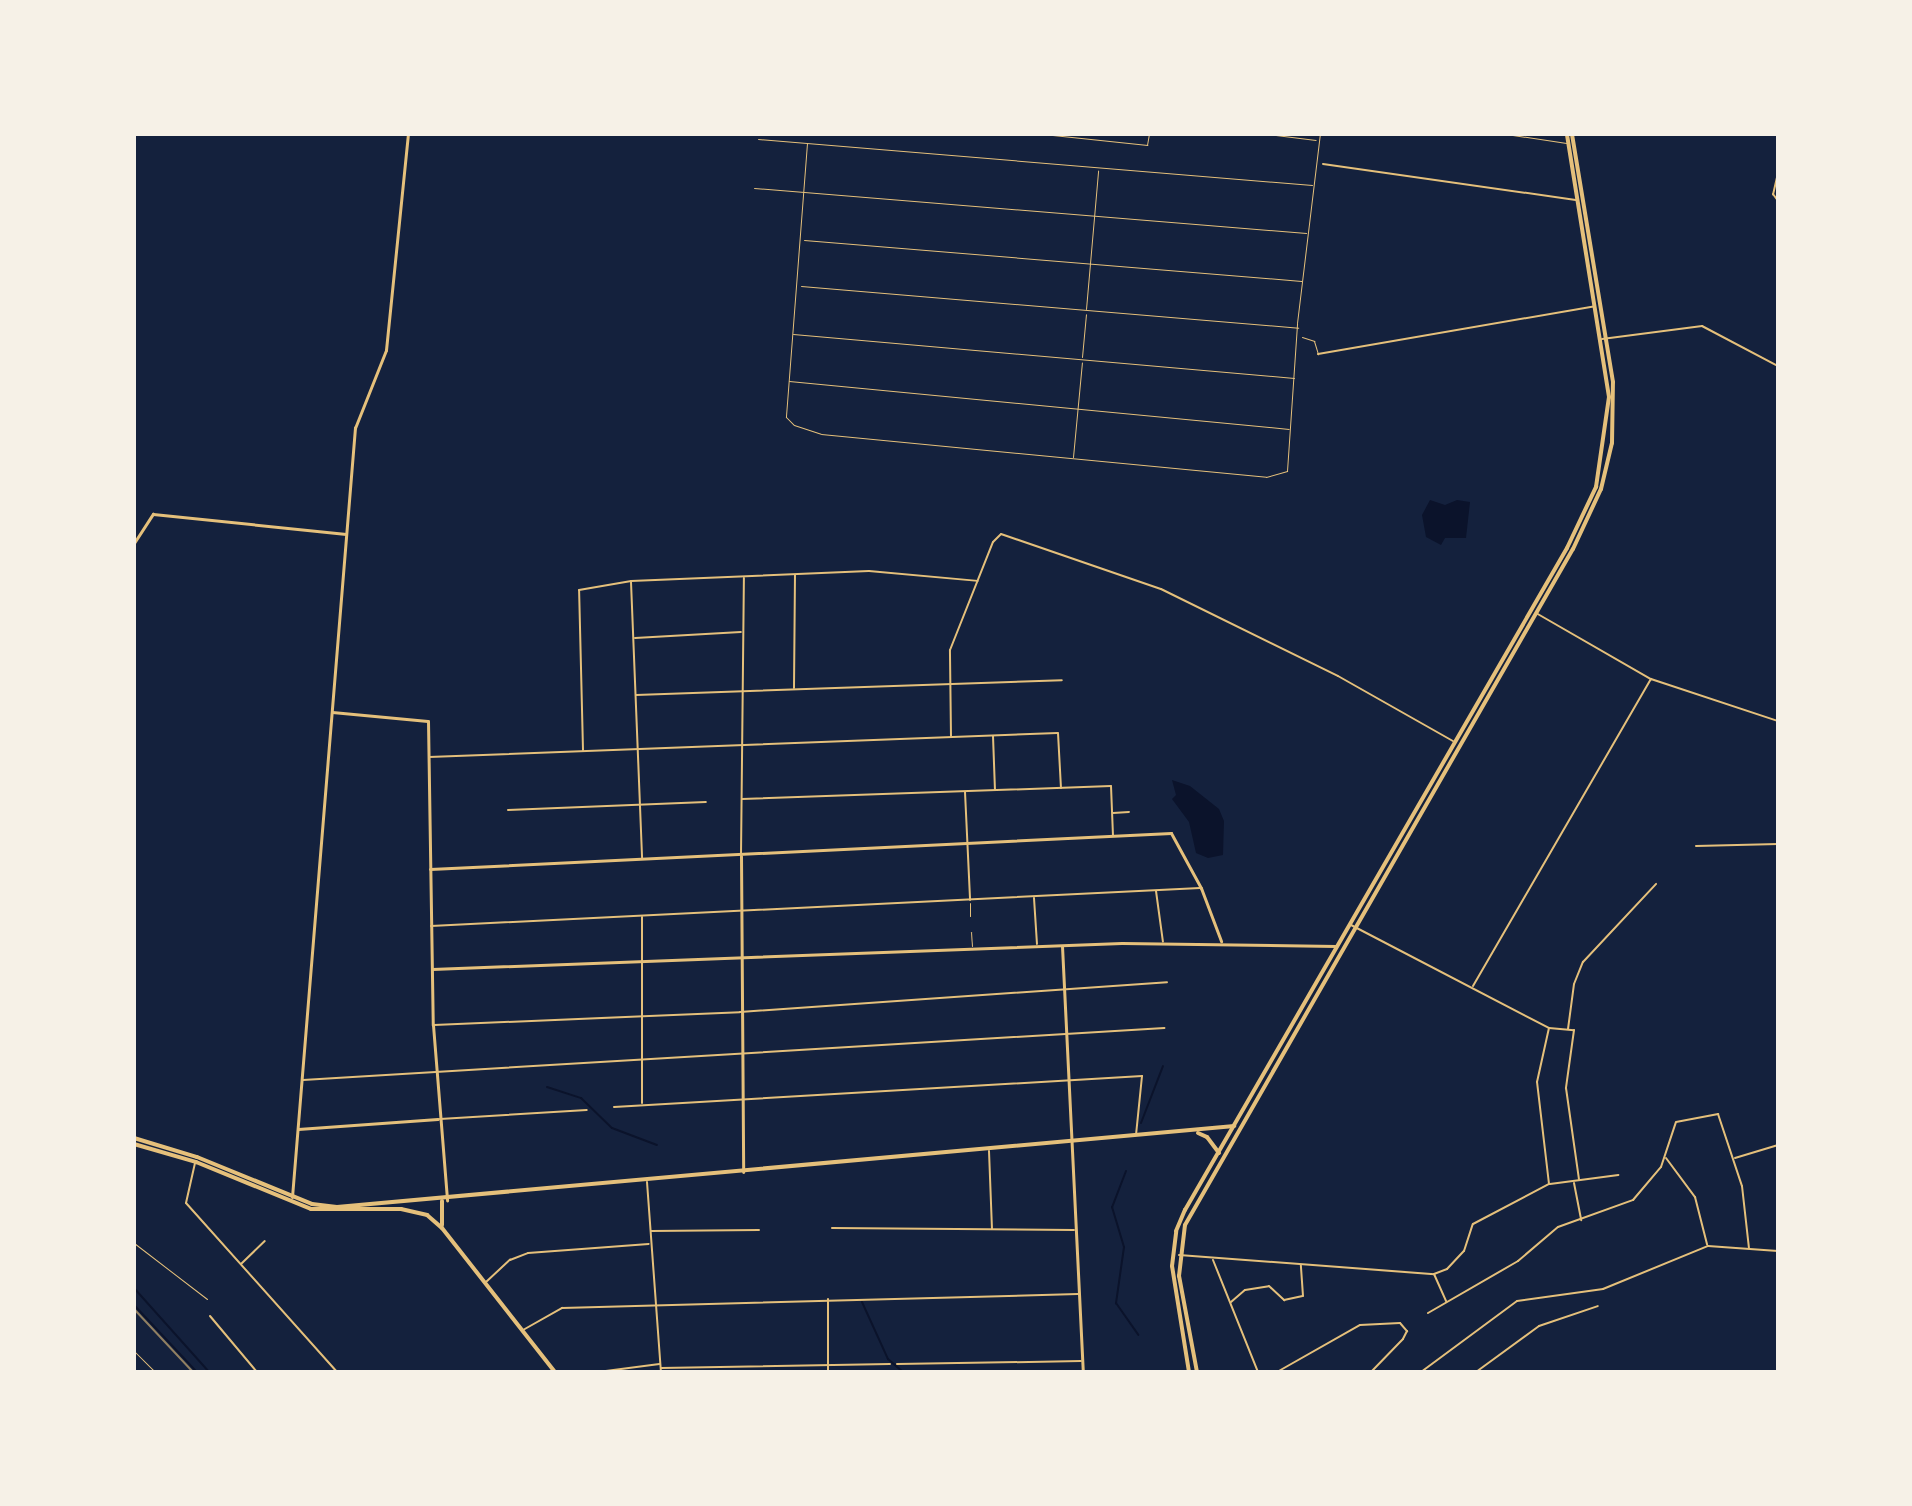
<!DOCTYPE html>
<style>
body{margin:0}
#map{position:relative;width:1912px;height:1506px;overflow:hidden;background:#14213d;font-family:"Fira Sans",sans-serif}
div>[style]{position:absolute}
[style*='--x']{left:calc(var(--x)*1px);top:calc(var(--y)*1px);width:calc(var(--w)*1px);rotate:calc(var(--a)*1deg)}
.water>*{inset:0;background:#0b132b}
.stream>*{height:2px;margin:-1px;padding:0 1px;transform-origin:1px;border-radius:1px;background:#0b132b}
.service>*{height:1px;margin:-0.5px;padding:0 0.5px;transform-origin:0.5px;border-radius:0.5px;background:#e5c07b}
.minor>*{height:2px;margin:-1px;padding:0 1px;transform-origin:1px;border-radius:1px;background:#e5c07b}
.tertiary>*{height:3px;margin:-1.5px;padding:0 1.5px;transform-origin:1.5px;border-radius:1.5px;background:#e5c07b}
.secondary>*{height:3px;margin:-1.5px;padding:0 1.5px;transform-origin:1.5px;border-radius:1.5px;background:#e5c07b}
.primary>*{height:4px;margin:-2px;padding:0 2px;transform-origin:2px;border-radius:2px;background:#e5c07b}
.rail>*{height:2px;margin:-1px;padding:0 1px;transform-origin:1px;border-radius:1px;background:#918062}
span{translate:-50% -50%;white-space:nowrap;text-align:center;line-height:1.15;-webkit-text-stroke:7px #f6f1e7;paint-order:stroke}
.frame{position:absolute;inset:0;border:136px solid #f6f1e7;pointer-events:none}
</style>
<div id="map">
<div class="water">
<div style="clip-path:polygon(1430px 500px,1445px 505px,1457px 500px,1470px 502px,1466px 538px,1445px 538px,1441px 545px,1426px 537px,1422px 515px)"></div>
<div style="clip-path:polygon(1172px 780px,1190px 786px,1219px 809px,1224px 821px,1223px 855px,1208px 858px,1196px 853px,1189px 822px,1172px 799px,1176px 795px)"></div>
</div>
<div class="stream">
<div style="--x:547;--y:1087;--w:36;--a:18"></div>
<div style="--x:581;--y:1098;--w:43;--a:44.1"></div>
<div style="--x:612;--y:1128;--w:48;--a:20.7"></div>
<div style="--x:1141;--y:1123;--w:61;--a:-68.9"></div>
<div style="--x:1126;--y:1171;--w:39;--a:111"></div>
<div style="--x:1112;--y:1207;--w:42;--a:73.3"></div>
<div style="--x:1124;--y:1247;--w:57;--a:98.1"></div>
<div style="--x:1116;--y:1303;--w:39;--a:55"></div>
<div style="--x:134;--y:1288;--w:113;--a:48.2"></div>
<div style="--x:862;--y:1302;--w:63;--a:65.5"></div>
<div style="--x:888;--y:1359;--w:20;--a:41"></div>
<div style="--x:134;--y:1305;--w:92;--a:46.8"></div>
</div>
<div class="service">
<div style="--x:1043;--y:134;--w:105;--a:6"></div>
<div style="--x:1147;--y:145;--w:11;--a:-80"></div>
<div style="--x:1267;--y:134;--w:49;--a:7"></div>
<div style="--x:1506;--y:134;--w:61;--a:8.5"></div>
<div style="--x:758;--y:139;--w:556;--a:4.75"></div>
<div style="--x:807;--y:143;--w:275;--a:94.4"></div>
<div style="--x:786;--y:417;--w:11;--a:45"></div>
<div style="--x:794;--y:425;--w:28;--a:18"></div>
<div style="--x:821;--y:434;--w:447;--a:5.5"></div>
<div style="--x:1266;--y:477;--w:22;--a:-16"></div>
<div style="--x:1287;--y:471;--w:148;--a:-86.1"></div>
<div style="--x:1297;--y:323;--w:190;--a:-83.1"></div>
<div style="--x:754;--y:188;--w:554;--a:4.66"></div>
<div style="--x:804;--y:240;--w:499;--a:4.7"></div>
<div style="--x:801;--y:286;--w:499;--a:4.8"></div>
<div style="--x:1086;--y:309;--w:139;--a:-85"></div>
<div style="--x:793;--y:334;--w:503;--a:5.02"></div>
<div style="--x:1302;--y:337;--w:13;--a:18"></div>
<div style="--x:1314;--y:341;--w:14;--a:73"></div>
<div style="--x:1082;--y:357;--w:43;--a:-84.7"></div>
<div style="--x:789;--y:381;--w:502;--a:5.48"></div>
<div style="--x:1073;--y:457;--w:95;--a:-84.6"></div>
<div style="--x:970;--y:903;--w:13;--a:90"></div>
<div style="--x:971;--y:932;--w:14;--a:86"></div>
<div style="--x:134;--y:1243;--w:92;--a:37.5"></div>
<div style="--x:134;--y:1351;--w:30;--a:45"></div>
</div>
<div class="minor">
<div style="--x:1323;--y:164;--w:257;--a:8.1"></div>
<div style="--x:1778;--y:173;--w:22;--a:103"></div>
<div style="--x:1773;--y:194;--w:9;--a:54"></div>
<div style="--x:1602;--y:339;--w:101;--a:-7.4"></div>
<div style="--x:1702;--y:326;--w:86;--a:27.8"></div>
<div style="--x:1318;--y:354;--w:281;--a:-9.8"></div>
<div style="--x:631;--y:582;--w:277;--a:87.7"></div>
<div style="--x:1536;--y:613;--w:133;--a:29.9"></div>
<div style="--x:1651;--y:679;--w:134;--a:18.3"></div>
<div style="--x:635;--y:638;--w:106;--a:-3.2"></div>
<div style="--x:794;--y:688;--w:113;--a:-89.5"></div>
<div style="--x:636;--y:695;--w:426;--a:-2"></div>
<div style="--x:993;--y:736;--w:54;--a:87.9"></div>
<div style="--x:951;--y:737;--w:87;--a:-90.7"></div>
<div style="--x:950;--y:650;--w:116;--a:-68.3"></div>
<div style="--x:993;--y:542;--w:11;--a:-45"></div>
<div style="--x:1001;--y:534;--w:169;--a:19"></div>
<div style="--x:1161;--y:589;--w:197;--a:26.2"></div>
<div style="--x:1338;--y:676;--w:132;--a:29.5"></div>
<div style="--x:583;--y:750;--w:160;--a:-91.4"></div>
<div style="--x:579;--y:590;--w:53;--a:-9.8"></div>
<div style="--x:631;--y:581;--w:238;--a:-2.4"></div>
<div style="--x:869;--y:571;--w:109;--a:5.2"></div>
<div style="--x:429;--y:757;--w:629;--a:-2.19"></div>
<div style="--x:1058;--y:733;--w:55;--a:86.9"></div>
<div style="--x:965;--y:792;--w:108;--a:87.3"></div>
<div style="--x:742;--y:799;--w:369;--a:-2"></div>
<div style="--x:1111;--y:786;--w:50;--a:87.7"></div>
<div style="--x:508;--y:810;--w:198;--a:-2.3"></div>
<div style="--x:1113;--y:813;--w:16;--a:-4"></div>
<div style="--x:1696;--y:846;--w:82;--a:-1.4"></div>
<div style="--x:741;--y:855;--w:277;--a:-89.4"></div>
<div style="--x:1156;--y:891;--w:51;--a:82.2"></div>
<div style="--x:1034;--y:898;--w:46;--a:86.3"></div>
<div style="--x:1351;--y:925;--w:223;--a:27.5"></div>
<div style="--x:1549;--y:1028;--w:25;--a:5"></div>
<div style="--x:1574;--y:1030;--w:59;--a:97.9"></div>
<div style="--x:1566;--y:1088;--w:92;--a:81.9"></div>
<div style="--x:431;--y:926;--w:770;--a:-2.83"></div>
<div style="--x:1473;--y:986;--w:355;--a:-59.9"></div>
<div style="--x:434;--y:1025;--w:306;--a:-2.4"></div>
<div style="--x:740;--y:1012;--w:428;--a:-4"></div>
<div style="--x:1568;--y:1029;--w:45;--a:-82.4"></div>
<div style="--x:1574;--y:984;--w:24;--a:-68"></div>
<div style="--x:1583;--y:962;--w:107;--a:-46.9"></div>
<div style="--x:303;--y:1080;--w:863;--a:-3.46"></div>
<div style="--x:642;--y:1103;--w:186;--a:-90"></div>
<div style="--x:614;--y:1107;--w:529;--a:-3.36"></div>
<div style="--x:1142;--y:1076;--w:59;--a:95.8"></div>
<div style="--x:440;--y:1119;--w:147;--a:-3.5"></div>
<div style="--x:989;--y:1151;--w:78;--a:87.8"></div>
<div style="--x:1666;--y:1158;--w:49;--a:53.4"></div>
<div style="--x:1695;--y:1197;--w:49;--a:75.7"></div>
<div style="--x:1735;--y:1158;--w:45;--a:-16.8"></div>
<div style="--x:195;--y:1163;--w:41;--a:102.7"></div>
<div style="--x:186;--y:1203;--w:227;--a:48.2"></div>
<div style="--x:647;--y:1182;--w:191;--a:85.8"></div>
<div style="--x:1574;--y:1183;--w:38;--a:79"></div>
<div style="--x:1550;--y:1184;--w:69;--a:-7.5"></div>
<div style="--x:832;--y:1228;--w:242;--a:0.5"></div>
<div style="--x:651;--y:1231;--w:108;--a:-0.5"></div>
<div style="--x:1179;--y:1255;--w:256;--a:4.3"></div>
<div style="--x:1434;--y:1274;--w:14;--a:-21"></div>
<div style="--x:1447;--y:1269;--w:25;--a:-47"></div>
<div style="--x:1464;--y:1251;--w:28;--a:-72"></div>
<div style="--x:1473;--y:1224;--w:86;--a:-27.8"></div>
<div style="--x:1549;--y:1184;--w:103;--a:-96.7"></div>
<div style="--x:1537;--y:1082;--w:55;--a:-77.5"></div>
<div style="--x:1213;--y:1260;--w:121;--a:68.1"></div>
<div style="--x:241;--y:1264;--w:33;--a:-44"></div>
<div style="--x:1434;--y:1274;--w:30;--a:66"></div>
<div style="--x:486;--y:1282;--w:33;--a:-43"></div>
<div style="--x:510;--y:1260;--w:19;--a:-21"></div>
<div style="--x:528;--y:1253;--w:121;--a:-4.3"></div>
<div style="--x:1231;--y:1302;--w:18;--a:-41"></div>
<div style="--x:1245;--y:1290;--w:24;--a:-9"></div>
<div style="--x:1269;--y:1286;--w:21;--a:43"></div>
<div style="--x:1284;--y:1300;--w:19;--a:-12"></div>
<div style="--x:1303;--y:1296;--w:31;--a:-94"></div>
<div style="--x:1428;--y:1313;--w:104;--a:-30"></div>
<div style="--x:1518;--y:1261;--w:52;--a:-40.4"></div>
<div style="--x:1558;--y:1227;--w:80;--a:-19.8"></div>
<div style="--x:1633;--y:1200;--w:43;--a:-49.7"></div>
<div style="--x:1661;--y:1167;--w:47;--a:-71.6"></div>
<div style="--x:1676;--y:1122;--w:43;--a:-10.8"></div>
<div style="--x:1718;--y:1114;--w:76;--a:71.6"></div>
<div style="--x:1742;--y:1186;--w:62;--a:83.6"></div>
<div style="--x:210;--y:1316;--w:73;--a:50"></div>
<div style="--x:523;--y:1330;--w:45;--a:-29.4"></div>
<div style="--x:562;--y:1308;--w:516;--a:-1.55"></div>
<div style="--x:897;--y:1364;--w:184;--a:-0.9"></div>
<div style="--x:661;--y:1368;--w:229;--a:-1"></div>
<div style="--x:598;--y:1372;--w:62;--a:-7.5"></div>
<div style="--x:828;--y:1372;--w:73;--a:-90"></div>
<div style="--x:1277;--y:1372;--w:95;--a:-29.5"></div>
<div style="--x:1360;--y:1325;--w:40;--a:-2.9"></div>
<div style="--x:1400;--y:1323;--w:11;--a:49"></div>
<div style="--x:1407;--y:1331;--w:9;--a:117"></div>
<div style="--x:1403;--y:1339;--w:46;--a:134.1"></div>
<div style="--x:1421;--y:1372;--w:119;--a:-36.5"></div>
<div style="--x:1517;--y:1301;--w:87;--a:-7.9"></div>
<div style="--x:1603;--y:1289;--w:113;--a:-22.3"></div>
<div style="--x:1708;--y:1246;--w:70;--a:4.1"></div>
<div style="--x:1476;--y:1372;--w:78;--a:-36.1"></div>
<div style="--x:1539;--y:1326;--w:62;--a:-18.7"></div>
</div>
<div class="tertiary">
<div style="--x:134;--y:543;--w:35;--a:-57"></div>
<div style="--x:153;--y:514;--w:194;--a:5.9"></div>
<div style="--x:332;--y:712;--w:96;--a:5.4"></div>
<div style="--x:428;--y:721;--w:304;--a:89.1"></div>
<div style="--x:433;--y:1025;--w:176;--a:85.4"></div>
<div style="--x:741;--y:856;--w:316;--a:89.6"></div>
<div style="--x:430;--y:869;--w:742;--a:-2.78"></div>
<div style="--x:1171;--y:833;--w:63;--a:61.4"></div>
<div style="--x:1201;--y:888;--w:57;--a:69.3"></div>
<div style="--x:1062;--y:946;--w:427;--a:87.2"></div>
<div style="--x:432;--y:969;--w:690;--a:-2.16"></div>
<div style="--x:1122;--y:943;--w:214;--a:0.8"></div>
<div style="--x:298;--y:1129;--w:140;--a:-4.1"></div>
</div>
<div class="secondary">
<div style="--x:292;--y:1197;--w:772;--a:-85.32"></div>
<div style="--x:355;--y:428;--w:84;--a:-68.3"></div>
<div style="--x:386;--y:350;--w:217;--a:-84.2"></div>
</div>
<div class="primary">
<div style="--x:1198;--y:1133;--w:10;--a:24"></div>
<div style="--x:1207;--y:1137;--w:20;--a:53"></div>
<div style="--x:134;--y:1138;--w:66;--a:16.8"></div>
<div style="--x:197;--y:1157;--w:124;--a:22.2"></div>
<div style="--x:312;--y:1204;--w:25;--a:7"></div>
<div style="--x:337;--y:1207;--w:901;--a:-5.16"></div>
<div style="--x:134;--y:1144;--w:65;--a:16.2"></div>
<div style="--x:196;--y:1162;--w:124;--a:22.2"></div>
<div style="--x:311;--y:1209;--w:90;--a:0"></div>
<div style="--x:401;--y:1209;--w:27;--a:13"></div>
<div style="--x:427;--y:1215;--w:20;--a:41"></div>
<div style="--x:442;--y:1228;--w:183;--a:51.9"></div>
<div style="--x:442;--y:1225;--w:24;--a:-90"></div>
<div style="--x:1189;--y:1372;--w:107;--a:-99.1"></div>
<div style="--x:1172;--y:1266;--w:35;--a:-83"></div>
<div style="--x:1176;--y:1231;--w:23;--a:-67"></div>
<div style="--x:1185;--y:1210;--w:764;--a:-60.01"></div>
<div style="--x:1567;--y:548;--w:68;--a:-64.6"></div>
<div style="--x:1596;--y:487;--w:91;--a:-81.8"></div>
<div style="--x:1609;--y:397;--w:266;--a:-99.1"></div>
<div style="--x:1197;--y:1372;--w:98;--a:-100.6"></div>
<div style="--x:1179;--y:1276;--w:51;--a:-83.3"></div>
<div style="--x:1185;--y:1225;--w:779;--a:-60.15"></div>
<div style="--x:1573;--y:549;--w:66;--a:-65"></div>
<div style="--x:1601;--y:489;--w:47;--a:-76.6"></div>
<div style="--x:1612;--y:443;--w:61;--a:-89.1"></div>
<div style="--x:1613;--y:382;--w:251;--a:-99.4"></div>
</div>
<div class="rail">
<div style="--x:134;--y:1309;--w:86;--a:46.9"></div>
</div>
<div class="frame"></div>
</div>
